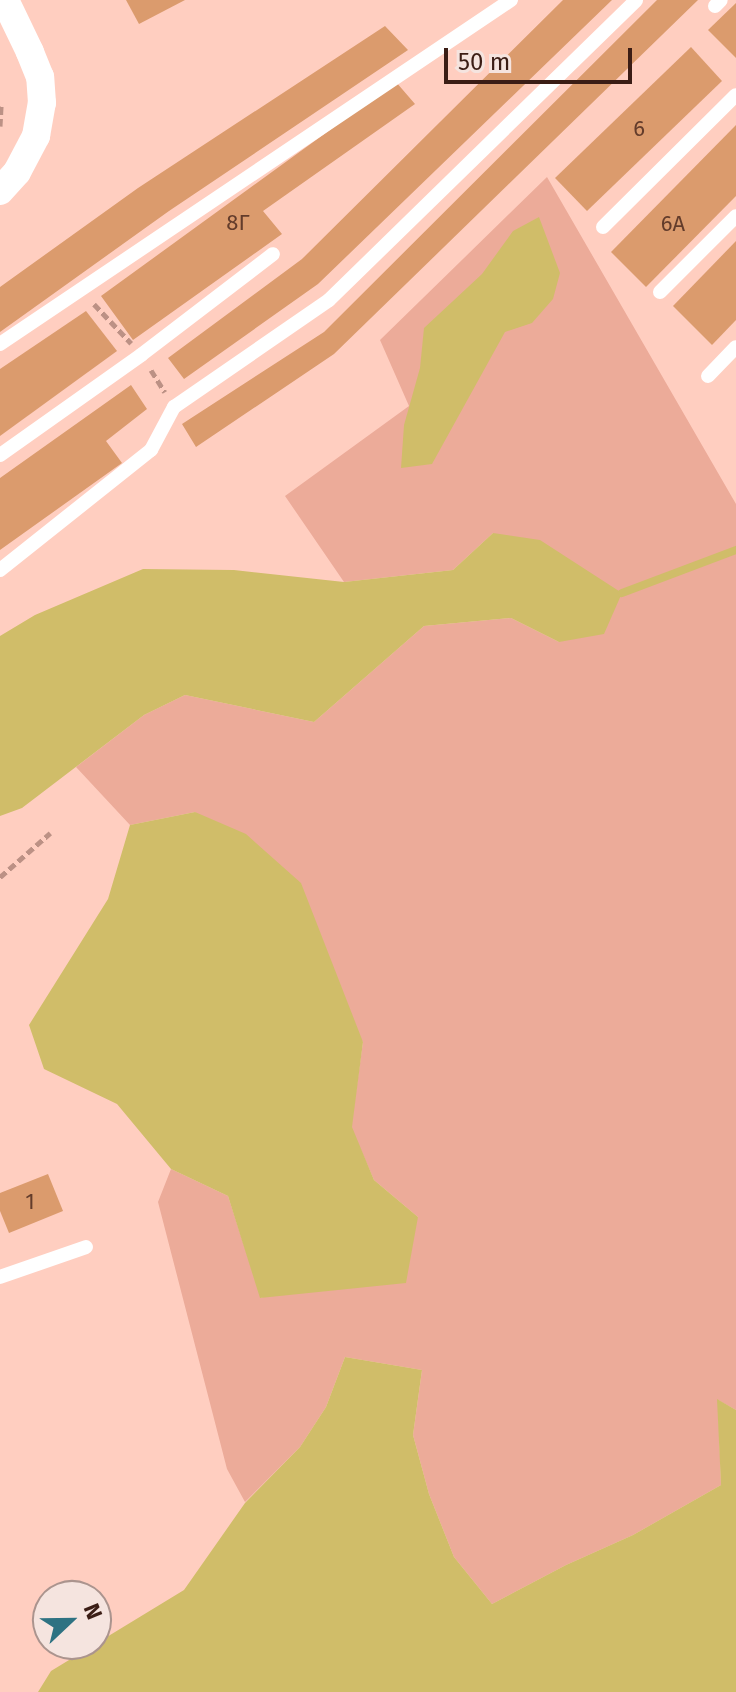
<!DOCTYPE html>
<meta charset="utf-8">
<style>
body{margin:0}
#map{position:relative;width:736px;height:1692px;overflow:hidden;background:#ffcec0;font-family:"Fira Sans",sans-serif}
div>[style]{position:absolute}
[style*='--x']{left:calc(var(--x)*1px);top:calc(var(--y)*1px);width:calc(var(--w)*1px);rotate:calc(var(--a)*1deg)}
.green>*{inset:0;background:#ecab99}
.water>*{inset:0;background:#d0bd69}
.stream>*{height:8px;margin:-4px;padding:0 4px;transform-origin:4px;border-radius:4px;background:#d0bd69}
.building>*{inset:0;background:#db9b6d}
.path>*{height:5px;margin-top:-2.5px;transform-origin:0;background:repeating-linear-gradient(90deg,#bc9185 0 8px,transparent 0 12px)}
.service>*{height:14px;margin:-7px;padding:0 7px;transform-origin:7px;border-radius:7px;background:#fff}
.minor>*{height:28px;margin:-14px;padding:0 14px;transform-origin:14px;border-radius:14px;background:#fff}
span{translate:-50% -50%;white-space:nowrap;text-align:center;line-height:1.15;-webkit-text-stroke:6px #f5e4df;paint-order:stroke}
.number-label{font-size:22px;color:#633c2b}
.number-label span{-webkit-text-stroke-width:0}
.north{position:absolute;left:32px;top:1580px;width:80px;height:80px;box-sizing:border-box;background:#f5e4df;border:2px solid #ab948e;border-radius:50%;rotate:68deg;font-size:22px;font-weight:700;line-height:32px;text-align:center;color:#3b1d15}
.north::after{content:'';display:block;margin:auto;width:28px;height:36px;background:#2e7282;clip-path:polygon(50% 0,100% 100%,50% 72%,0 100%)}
.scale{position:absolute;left:444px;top:48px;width:188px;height:36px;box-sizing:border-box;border:4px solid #3b1d15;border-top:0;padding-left:10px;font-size:24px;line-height:28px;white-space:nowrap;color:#3b1d15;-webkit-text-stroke:6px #f5e4df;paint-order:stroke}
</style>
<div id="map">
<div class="green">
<div style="clip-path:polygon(547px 177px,736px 504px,736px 1410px,718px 1400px,721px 1485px,633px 1535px,566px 1565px,492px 1604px,454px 1557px,429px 1494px,413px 1435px,422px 1370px,345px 1357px,326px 1407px,300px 1447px,245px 1502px,227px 1469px,158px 1202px,171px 1169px,228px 1196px,261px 1298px,418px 1217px,374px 1180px,351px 1127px,363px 1042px,195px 812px,130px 825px,76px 767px,144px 715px,185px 695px,314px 722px,424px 626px,511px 618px,559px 642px,493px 533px,453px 570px,344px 582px,285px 496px,409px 406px,380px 340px)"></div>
</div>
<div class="water">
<div style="clip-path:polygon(539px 217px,560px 273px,553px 299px,532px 323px,505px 332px,432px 464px,401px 468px,404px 425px,420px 368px,424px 328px,482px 274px,513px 231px)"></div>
<div style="clip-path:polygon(493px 533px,540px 540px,622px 593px,604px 634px,559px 642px,511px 618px,424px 626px,314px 722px,185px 695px,144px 715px,22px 808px,0 816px,0 636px,35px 615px,143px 569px,234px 570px,344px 582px,453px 570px)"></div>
<div style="clip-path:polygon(195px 812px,246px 834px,301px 883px,363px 1042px,352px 1127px,374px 1180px,418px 1217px,406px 1283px,260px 1298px,228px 1196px,171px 1169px,117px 1104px,44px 1069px,29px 1025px,108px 899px,130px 825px)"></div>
<div style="clip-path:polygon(345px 1357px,422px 1370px,413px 1435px,429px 1494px,454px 1557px,492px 1604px,566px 1565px,633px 1535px,721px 1485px,717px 1399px,736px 1410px,736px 1692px,38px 1692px,51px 1671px,184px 1590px,245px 1503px,300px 1447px,326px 1407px)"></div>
</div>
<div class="stream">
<div style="--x:622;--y:593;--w:122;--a:-20.7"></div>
</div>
<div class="building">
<div style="clip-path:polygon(126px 0,185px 0,139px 24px)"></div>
<div style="clip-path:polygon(563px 0,612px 0,318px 284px,184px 379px,168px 358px,302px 259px)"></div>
<div style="clip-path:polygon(657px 0,698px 0,334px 354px,196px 447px,182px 424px,324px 332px)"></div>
<div style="clip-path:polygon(736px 3px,736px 58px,708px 30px)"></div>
<div style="clip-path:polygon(385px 26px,408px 50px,169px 211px,0 332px,0 287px,138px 188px)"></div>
<div style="clip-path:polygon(691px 47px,722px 81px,587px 211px,555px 178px)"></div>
<div style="clip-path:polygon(396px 82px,415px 104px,263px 211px,282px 234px,133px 340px,101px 296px)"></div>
<div style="clip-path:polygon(736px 125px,736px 196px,646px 287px,611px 252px)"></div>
<div style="clip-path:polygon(736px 241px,736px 320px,712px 345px,673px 306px)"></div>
<div style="clip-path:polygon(86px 311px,117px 351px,0 436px,0 369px)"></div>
<div style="clip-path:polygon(131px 385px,147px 409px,106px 441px,122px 463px,0 550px,0 478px)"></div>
<div style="clip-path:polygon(48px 1174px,63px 1211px,9px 1233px,0 1211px,0 1193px)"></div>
</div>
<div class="path">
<div style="--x:0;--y:126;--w:20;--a:-87"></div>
<div style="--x:94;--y:304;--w:54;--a:46.5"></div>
<div style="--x:151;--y:370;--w:26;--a:58"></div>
<div style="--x:0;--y:877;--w:67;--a:-41.3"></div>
</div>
<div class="service">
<div style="--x:715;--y:6;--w:8;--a:-45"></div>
<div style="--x:603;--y:227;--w:187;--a:-44.8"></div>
<div style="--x:660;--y:292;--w:107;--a:-45"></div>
<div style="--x:0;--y:344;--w:616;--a:-33.95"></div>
<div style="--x:708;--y:376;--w:40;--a:-46"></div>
<div style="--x:0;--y:455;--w:173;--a:-35.3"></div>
<div style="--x:141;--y:355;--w:166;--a:-37.4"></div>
<div style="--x:0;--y:570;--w:193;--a:-38.5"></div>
<div style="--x:151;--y:450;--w:49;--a:-61.9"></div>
<div style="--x:174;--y:407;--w:188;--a:-34.6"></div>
<div style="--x:329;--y:300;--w:429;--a:-44.3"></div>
<div style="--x:0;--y:1277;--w:91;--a:-19.2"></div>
</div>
<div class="minor">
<div style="--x:0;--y:191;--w:25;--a:-48"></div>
<div style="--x:17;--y:172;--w:41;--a:-62.2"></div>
<div style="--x:36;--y:136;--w:34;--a:-80"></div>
<div style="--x:42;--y:103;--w:26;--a:-94"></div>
<div style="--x:40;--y:77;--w:27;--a:-112"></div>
<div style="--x:30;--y:52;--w:58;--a:-115.7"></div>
</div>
<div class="number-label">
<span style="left:639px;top:129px">6</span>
<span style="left:238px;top:223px">8Г</span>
<span style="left:673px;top:224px">6А</span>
<span style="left:30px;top:1202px">1</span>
</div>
<div class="north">N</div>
<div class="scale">50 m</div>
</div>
